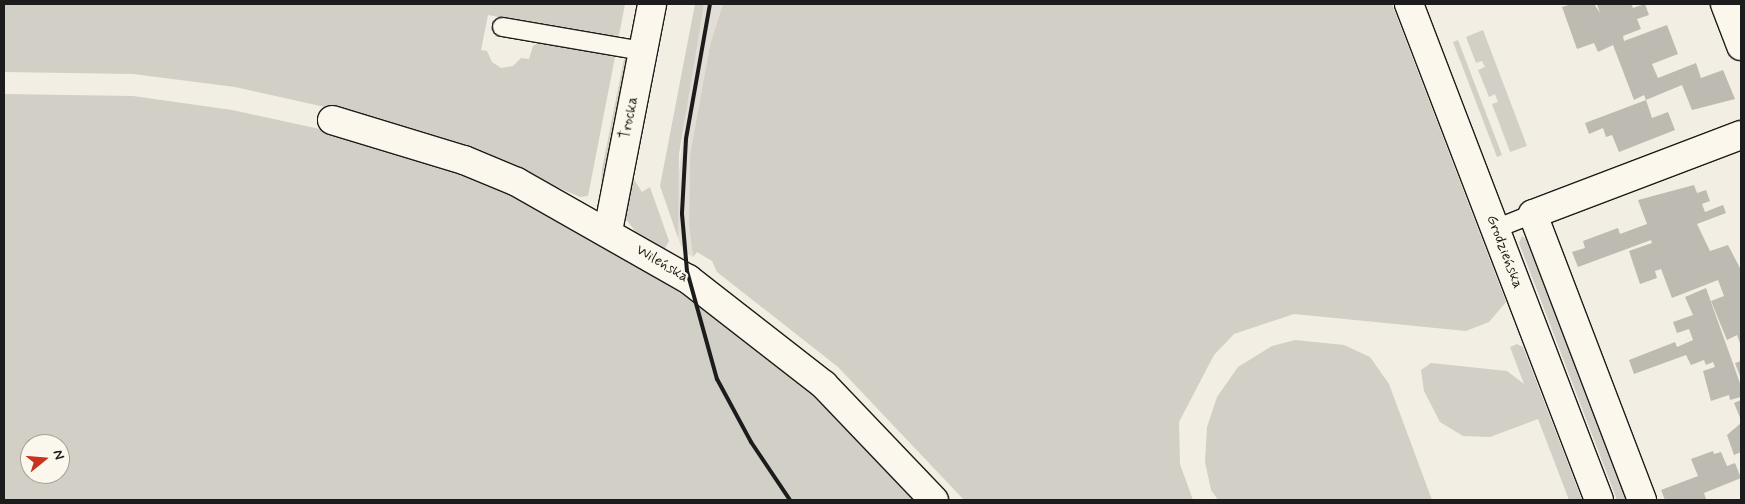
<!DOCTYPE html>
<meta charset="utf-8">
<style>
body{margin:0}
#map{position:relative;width:1745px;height:504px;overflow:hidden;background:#f2eee4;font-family:Mynerve,sans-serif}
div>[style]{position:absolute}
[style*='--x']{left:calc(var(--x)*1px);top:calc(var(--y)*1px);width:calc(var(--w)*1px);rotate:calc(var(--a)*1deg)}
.built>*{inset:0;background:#e2ded5}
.green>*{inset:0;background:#d2cfc6}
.building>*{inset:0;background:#bdbab1}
.roads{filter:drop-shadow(1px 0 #1c1c1c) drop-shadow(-1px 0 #1c1c1c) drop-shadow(0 1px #1c1c1c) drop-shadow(0 -1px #1c1c1c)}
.lane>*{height:18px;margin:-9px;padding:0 9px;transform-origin:9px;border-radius:9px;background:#fbf7ec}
.street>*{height:28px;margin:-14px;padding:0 14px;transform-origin:14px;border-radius:14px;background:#fbf7ec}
.rail>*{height:4px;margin:-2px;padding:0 2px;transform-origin:2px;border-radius:2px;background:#1c1c1c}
span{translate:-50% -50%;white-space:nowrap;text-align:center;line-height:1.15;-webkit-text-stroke:4.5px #fbf7ec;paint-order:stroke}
.street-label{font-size:15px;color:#1c1c1c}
.frame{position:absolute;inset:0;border:5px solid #1c1c1c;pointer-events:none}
.north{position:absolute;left:20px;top:434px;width:50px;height:50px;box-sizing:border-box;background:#fbf7ec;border:1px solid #a29f99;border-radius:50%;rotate:73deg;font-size:14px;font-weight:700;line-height:20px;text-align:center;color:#1c1c1c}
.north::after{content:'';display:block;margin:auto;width:18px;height:22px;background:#c8321e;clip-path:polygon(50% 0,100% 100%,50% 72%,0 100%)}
</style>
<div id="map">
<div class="built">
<div style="clip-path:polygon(704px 4px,723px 4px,710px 45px,690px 155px,689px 225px,693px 257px,683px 251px,678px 238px,677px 192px,687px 97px)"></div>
</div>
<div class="green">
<div style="clip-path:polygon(4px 4px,625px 4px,619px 35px,608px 38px,488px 15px,481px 50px,487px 51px,492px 62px,501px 68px,513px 66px,521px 58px,529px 59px,533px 46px,541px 41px,605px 51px,615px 57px,588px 196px,580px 197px,513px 168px,334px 109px,235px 87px,133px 74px,4px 72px)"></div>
<div style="clip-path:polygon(695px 4px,704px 4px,679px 154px,678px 238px,660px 186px)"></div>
<div style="clip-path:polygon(723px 4px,1392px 4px,1506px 302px,1489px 322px,1466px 331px,1294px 314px,1234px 334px,1214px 355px,1179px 422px,1180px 464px,1193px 500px,964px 500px,838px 367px,717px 272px,712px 261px,697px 252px,693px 257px,689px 225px,690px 155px,710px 45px)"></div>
<div style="clip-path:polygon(1483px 30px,1527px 146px,1510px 152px,1492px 104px,1498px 102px,1495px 94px,1489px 97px,1478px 70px,1485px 67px,1482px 61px,1476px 63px,1466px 37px)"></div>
<div style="clip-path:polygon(1458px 40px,1502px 155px,1497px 157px,1453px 42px)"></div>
<div style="clip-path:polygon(624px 59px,630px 60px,601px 187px,602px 169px)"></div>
<div style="clip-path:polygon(evenodd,4px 94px,133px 96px,232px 110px,329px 131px,505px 190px,646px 270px,732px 328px,814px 394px,917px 500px,4px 500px,4px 94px,30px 444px,60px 444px,60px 474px,30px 474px,30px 444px)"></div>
<div style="clip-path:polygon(630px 173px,642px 192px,650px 187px,669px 241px,664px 250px,635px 231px,625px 218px)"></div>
<div style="clip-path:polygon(1522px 236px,1531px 243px,1630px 500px,1617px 500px,1519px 243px)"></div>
<div style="clip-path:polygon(1295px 340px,1344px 345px,1370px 357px,1389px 384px,1432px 500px,1218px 500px,1211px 490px,1205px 462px,1207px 427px,1217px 397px,1238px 367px,1272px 346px)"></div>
<div style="clip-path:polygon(1517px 344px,1523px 347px,1582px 500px,1569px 500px,1538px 419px,1490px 437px,1463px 436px,1440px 422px,1424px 391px,1421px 370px,1431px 363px,1507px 371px,1524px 384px,1510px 347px)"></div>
</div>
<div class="building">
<div style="clip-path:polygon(1572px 4px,1594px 4px,1600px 13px,1597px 4px,1631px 4px,1633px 8px,1645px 4px,1649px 15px,1637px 19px,1641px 29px,1623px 36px,1624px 41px,1667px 25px,1678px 54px,1652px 64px,1658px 78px,1696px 63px,1701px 78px,1723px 70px,1735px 99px,1692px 110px,1682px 85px,1646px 100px,1644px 95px,1634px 100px,1613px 45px,1598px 52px,1594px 43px,1577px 49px,1562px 7px)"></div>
<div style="clip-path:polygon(1646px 100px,1652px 118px,1668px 112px,1675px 130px,1619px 152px,1612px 135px,1606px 137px,1603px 128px,1589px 134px,1585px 123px)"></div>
<div style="clip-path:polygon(1694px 185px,1697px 193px,1706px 190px,1710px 201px,1702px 204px,1705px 212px,1723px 205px,1726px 213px,1697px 224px,1710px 251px,1728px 245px,1741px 270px,1741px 346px,1737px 335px,1727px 340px,1711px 301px,1724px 296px,1718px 280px,1672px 298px,1661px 269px,1655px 271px,1657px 278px,1640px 284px,1629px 251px,1652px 243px,1651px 240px,1578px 267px,1572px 252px,1585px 248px,1583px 241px,1618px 228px,1620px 234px,1647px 224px,1638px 200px)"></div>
<div style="clip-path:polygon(1706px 288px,1741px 386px,1741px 397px,1730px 400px,1729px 395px,1711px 401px,1703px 371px,1715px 367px,1713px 362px,1706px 365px,1704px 360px,1691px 365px,1686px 355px,1634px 374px,1629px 360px,1675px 342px,1677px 347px,1693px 340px,1689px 329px,1677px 333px,1673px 322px,1693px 315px,1685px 297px)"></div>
<div style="clip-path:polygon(1741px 361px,1741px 379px,1735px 363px)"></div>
<div style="clip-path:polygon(1741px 400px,1741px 420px,1734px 403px)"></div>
<div style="clip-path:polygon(1741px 423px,1741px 452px,1734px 455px,1727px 435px)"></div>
<div style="clip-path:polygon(1713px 451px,1714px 454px,1721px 452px,1727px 466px,1735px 463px,1741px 478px,1704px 493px,1706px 499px,1701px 500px,1665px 500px,1661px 490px,1698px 476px,1691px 459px)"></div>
</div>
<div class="roads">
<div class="lane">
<div style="--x:502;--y:27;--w:143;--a:9.7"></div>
<div style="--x:1495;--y:229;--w:41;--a:-21.5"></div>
</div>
<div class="street">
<div style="--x:1409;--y:4;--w:531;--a:69.04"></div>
<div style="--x:1725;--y:4;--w:45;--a:69.1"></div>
<div style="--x:332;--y:120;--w:138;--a:16.9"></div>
<div style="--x:464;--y:160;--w:57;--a:22.5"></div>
<div style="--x:517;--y:182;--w:197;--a:29.6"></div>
<div style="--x:688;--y:279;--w:172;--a:37.9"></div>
<div style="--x:824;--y:385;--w:159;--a:46.3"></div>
<div style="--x:608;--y:231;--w:231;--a:-79"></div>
<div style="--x:1642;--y:500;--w:306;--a:-110.9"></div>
<div style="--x:1533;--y:214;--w:222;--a:-20.8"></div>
</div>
</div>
<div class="rail">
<div style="--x:710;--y:4;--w:137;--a:100.1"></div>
<div style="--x:686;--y:139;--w:75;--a:93.1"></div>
<div style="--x:682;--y:214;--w:57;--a:85"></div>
<div style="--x:687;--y:271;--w:112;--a:74.5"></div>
<div style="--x:717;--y:379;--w:72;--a:61.6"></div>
<div style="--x:751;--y:442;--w:70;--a:56.1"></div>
</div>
<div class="street-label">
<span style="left:630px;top:118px;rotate:-79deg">Trocka</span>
<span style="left:1504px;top:252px;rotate:69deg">Grodzieńska</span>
<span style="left:662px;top:264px;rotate:31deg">Wileńska</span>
</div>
<div class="frame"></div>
<div class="north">N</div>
</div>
